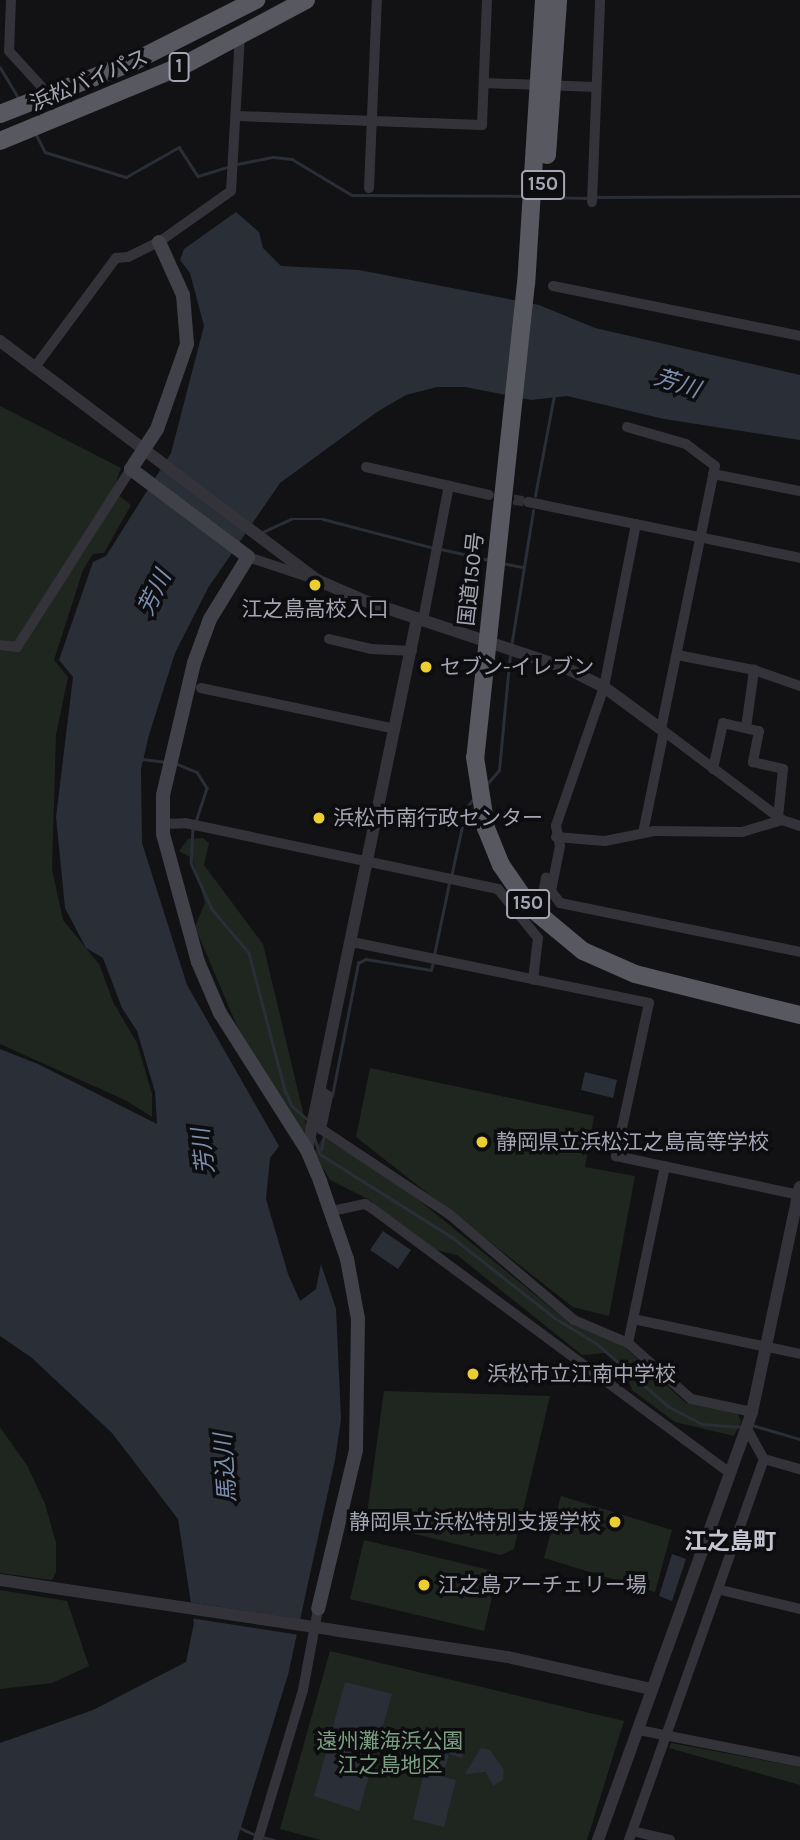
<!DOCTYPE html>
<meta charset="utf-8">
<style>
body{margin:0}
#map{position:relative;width:800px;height:1840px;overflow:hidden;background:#121214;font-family:Karla,"Noto Sans JP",sans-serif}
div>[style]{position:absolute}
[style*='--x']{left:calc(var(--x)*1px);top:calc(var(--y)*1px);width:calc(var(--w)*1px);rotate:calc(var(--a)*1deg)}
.green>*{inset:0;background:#1f2620}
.water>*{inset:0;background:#292e37}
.pier>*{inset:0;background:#121214}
.stream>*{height:2.5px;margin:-1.25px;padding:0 1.25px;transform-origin:1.25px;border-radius:1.25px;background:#292e37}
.minor-tunnel>*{height:10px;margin-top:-5px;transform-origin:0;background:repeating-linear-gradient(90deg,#2f3034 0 10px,transparent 0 15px)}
.minor>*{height:10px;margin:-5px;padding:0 5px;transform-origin:5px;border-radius:5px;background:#333339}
.tertiary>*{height:12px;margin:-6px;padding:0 6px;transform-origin:6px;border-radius:6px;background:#333339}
.secondary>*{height:14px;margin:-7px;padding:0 7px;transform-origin:7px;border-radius:7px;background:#414249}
.trunk>*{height:18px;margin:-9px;padding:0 9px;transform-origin:9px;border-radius:9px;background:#575860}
.tertiary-bridge>*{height:12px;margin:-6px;padding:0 6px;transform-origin:6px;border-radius:6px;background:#333339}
.dots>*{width:19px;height:19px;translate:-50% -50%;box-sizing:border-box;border:4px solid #0d0d0f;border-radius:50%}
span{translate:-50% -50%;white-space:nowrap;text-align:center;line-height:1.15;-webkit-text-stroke:7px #0d0d0f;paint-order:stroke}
.shield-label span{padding:2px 5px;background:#0d0d0f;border:2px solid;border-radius:5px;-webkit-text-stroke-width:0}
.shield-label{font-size:19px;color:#a4a6b4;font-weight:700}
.street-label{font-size:21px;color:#a4a6b4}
.poi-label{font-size:21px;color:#a4a6b4}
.left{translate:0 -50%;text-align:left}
.right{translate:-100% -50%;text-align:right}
.park-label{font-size:21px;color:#7b9f83}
.water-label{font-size:23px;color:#7b8eaf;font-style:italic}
.neighbourhood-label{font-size:23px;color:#c5c6d0;font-weight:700}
</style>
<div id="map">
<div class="green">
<div style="clip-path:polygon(0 406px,121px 468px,113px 491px,131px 505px,104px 553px,93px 554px,83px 570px,54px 660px,68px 677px,56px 735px,52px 869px,63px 920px,99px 964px,113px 1002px,137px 1043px,152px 1094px,152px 1117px,125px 1100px,0 1044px)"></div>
<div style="clip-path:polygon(203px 838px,209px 843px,204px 865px,263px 944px,307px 1129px,300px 1133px,243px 1040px,195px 927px,205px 903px,192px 858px,179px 851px,188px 839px)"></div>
<div style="clip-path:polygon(370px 1068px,594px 1116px,585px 1167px,635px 1176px,609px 1316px,573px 1307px,356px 1137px)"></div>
<div style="clip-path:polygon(323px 1137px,399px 1184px,571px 1324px,621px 1344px,686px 1403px,738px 1414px,741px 1422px,734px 1436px,675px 1422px,632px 1390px,625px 1368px,605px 1353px,582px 1355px,457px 1255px,432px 1249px,368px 1199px,330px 1180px,314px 1153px)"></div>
<div style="clip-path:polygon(384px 1391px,550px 1396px,514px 1549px,501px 1555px,366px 1522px)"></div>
<div style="clip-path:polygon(0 1427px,28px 1467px,45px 1504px,56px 1543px,56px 1572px,52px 1580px,0 1573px)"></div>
<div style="clip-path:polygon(561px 1496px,672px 1530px,655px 1592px,544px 1558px)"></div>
<div style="clip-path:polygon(364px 1540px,498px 1572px,484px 1631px,350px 1599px)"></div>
<div style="clip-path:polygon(0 1590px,67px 1601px,89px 1666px,52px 1683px,0 1689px)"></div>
<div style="clip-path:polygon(330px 1651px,624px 1721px,587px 1840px,321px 1840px,280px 1829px)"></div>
<div style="clip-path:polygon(671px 1743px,800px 1767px,800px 1785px,669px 1748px)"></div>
</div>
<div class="water">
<div style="clip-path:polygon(236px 212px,259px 232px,263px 248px,281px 266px,359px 270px,539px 305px,595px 328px,800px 375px,800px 440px,664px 419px,567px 396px,531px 400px,465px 387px,437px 387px,406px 395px,377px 412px,280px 483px,208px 588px,175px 653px,149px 735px,141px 769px,142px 843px,187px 985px,279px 1146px,270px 1158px,266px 1199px,288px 1274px,300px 1301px,316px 1289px,321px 1264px,336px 1309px,341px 1419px,335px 1460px,288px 1675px,237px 1840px,0 1840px,0 1743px,93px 1710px,186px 1662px,194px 1623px,178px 1519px,112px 1433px,32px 1358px,0 1336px,0 1049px,38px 1064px,157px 1124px,155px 1092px,137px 1031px,122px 1008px,103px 958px,86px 948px,65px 908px,56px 817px,73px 677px,59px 660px,93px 562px,106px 556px,171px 453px,204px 326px,190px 273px,180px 260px,184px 249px)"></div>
<div style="clip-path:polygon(585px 1072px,617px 1080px,613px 1098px,581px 1090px)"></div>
<div style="clip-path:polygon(383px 1231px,411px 1250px,398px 1269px,370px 1250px)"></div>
<div style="clip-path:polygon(672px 1554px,686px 1559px,672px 1601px,659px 1596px)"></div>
<div style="clip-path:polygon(345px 1682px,392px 1694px,359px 1811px,314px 1796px)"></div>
<div style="clip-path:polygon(447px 1738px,459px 1740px,465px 1748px,462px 1758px,449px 1754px,445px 1768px,434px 1770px,436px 1746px)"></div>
<div style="clip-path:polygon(481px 1748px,490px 1750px,504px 1770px,503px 1780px,493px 1786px,486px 1772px,465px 1774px)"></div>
<div style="clip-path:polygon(424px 1772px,456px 1780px,444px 1827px,413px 1819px)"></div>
</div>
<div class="pier">
<div style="clip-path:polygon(188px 1602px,304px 1620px,300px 1635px,190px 1618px)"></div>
</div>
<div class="stream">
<div style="--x:0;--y:67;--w:39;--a:59"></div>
<div style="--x:36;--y:134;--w:20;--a:63"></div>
<div style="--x:45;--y:152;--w:85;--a:17.2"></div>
<div style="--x:126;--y:177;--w:61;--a:-29.5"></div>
<div style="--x:179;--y:147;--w:35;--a:57"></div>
<div style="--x:198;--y:176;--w:34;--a:-17"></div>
<div style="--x:237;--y:164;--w:37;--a:-11"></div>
<div style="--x:273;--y:157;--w:19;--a:6"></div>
<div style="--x:292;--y:159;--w:70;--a:31"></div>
<div style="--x:352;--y:195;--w:172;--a:0.3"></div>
<div style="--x:537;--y:197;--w:53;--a:1.1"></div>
<div style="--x:597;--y:197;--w:203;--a:-0.3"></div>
<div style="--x:535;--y:496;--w:103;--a:-79.3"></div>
<div style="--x:263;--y:532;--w:31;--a:-25"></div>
<div style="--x:291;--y:519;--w:32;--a:0"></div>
<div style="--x:323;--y:519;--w:115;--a:14.6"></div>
<div style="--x:441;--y:549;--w:49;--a:12.9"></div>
<div style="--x:502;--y:563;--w:21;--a:11"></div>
<div style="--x:511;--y:647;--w:138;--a:-80.8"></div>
<div style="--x:142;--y:759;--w:25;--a:7"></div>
<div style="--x:177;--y:764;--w:22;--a:22"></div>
<div style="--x:197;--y:772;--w:19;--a:58"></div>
<div style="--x:207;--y:788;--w:36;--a:108"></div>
<div style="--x:486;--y:785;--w:20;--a:-49"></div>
<div style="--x:499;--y:770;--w:118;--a:-84.6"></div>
<div style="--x:193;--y:828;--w:35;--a:93"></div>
<div style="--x:191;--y:863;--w:51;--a:65.5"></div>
<div style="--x:212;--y:909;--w:57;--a:49.9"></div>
<div style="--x:249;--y:953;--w:142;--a:75.3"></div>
<div style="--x:285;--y:1090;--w:17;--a:66"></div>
<div style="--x:292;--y:1106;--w:21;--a:41"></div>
<div style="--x:451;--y:877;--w:71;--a:-77.7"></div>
<div style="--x:466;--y:808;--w:14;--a:-51"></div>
<div style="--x:434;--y:955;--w:74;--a:-78.2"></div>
<div style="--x:332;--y:1096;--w:136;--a:-78.9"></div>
<div style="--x:358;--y:963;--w:9;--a:-27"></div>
<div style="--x:366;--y:959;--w:66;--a:9.6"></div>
<div style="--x:431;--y:970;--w:8;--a:-76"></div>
<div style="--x:314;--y:1136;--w:19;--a:72"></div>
<div style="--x:320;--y:1154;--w:156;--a:32.2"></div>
<div style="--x:452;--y:1237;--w:131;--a:38.2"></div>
<div style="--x:555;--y:1318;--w:48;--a:31.4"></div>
<div style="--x:596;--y:1343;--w:96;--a:41.2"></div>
<div style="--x:668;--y:1406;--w:38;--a:28"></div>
<div style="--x:702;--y:1424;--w:40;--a:4.3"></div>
<div style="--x:321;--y:1150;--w:14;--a:-78"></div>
<div style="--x:752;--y:1425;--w:50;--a:16.3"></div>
<div style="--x:240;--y:1828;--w:17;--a:24"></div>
<div style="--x:262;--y:1837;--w:12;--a:14"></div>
</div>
<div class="minor-tunnel">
<div style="--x:499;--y:497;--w:29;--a:10"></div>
</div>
<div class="minor">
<div style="--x:11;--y:0;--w:51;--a:92.2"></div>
<div style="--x:9;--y:51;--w:59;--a:47.7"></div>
<div style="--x:484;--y:83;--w:112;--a:2"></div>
<div style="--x:237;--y:116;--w:245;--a:2.1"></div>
<div style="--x:482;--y:125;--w:125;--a:-87.7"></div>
<div style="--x:369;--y:188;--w:188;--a:-87.6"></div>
<div style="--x:592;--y:202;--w:202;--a:-87.7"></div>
<div style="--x:553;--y:286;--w:252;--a:11.4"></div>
<div style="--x:35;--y:367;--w:136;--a:-53.4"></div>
<div style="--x:116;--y:258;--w:12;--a:-5"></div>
<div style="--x:128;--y:257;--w:34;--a:-26"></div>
<div style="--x:159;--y:242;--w:88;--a:-35.3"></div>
<div style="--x:231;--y:191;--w:154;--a:-86.7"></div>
<div style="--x:627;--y:427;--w:61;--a:16.1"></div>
<div style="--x:686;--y:444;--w:36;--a:37"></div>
<div style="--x:715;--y:466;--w:268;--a:101.6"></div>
<div style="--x:661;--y:729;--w:151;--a:36.9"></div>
<div style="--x:782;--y:820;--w:19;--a:18"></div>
<div style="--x:366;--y:467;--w:126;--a:12.8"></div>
<div style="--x:713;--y:474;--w:89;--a:11.1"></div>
<div style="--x:528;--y:502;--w:278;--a:11.6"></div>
<div style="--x:636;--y:524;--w:166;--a:101.1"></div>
<div style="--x:604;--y:687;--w:147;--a:109.1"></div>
<div style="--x:556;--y:826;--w:20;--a:79"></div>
<div style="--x:560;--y:846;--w:46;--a:101.3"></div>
<div style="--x:551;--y:891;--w:15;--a:53"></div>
<div style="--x:560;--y:903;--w:245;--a:11.5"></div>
<div style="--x:248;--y:557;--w:70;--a:18.4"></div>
<div style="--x:423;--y:620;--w:137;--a:-79.1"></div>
<div style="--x:329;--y:639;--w:43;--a:13.4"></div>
<div style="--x:371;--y:649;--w:41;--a:2.8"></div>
<div style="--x:0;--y:645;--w:17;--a:7"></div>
<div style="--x:17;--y:647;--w:211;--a:-57.4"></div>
<div style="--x:677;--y:655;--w:78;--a:11"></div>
<div style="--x:754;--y:670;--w:49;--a:19.2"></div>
<div style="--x:201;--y:688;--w:198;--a:11.9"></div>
<div style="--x:746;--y:728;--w:59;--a:-82.1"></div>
<div style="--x:713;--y:769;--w:47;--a:-77.7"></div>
<div style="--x:723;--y:723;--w:37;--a:13"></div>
<div style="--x:759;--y:731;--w:32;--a:101"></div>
<div style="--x:753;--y:762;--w:31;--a:13"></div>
<div style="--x:783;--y:769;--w:48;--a:95.9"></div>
<div style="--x:162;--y:824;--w:23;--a:-2"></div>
<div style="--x:185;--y:823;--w:320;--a:11.9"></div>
<div style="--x:498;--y:889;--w:63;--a:50.8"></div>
<div style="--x:538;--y:938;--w:42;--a:96.8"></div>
<div style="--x:643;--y:833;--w:104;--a:-78.4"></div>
<div style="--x:556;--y:837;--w:49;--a:4.7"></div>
<div style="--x:605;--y:841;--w:50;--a:-11.5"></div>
<div style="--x:654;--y:831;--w:88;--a:0.7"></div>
<div style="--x:742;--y:832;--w:42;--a:-16.7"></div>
<div style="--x:541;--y:906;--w:29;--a:-80"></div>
<div style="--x:352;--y:942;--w:303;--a:11.6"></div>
<div style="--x:649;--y:1003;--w:157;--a:102.2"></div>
<div style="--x:616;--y:1156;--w:188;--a:12"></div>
<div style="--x:320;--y:1090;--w:10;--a:37"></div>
<div style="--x:328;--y:1096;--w:34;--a:102"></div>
<div style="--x:321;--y:1129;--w:154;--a:33.6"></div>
<div style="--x:449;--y:1214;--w:164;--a:40.3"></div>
<div style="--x:574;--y:1320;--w:59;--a:23.1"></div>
<div style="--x:665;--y:1166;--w:181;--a:101.8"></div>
<div style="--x:628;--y:1343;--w:84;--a:41.6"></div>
<div style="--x:691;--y:1399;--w:62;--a:12"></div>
<div style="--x:332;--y:1211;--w:34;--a:-12"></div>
<div style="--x:365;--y:1204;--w:9;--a:32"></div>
<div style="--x:373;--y:1209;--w:444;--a:36.5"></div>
<div style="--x:633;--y:1319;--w:171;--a:11.8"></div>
<div style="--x:746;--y:1427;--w:37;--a:61"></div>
<div style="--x:764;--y:1459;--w:37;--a:16"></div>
<div style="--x:721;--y:1590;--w:81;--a:13.5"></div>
<div style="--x:639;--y:1730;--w:164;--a:11.2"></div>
<div style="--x:632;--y:1831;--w:39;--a:13"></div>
<div style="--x:258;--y:1840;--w:157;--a:-73.3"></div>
<div style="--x:303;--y:1690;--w:82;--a:-79.5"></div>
<div style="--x:629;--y:1840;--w:404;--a:-70.5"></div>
</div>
<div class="tertiary">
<div style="--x:0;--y:341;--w:397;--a:37"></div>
<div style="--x:317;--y:580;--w:52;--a:23.6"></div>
<div style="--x:365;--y:601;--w:212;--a:18.4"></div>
<div style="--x:566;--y:668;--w:42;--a:26.6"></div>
<div style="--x:604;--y:687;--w:71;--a:36.4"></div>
<div style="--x:307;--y:1150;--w:542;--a:-78.3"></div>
<div style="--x:333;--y:1630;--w:177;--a:8.8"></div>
<div style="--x:508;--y:1657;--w:147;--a:12.6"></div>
<div style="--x:598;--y:1840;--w:455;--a:-70.2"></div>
<div style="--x:752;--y:1412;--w:230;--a:-78"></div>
</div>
<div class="secondary">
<div style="--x:159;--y:242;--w:58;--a:65.6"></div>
<div style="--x:183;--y:295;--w:49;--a:85.3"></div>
<div style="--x:187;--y:344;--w:90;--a:109.4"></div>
<div style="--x:157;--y:429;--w:48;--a:123"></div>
<div style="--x:131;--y:469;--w:146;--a:36.9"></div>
<div style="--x:248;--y:557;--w:73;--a:121.5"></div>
<div style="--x:210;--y:619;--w:47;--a:110"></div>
<div style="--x:194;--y:663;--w:136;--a:103.2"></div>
<div style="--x:163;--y:795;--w:39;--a:90"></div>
<div style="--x:163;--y:834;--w:133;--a:74.7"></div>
<div style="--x:198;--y:962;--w:56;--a:66.7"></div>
<div style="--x:220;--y:1013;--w:162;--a:57.6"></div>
<div style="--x:307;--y:1150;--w:34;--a:67"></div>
<div style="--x:320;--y:1181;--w:83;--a:70.9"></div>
<div style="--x:347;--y:1259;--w:61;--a:79.6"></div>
<div style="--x:358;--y:1319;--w:131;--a:90.9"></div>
<div style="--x:356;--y:1450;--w:163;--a:103.4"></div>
</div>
<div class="trunk">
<div style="--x:544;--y:0;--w:284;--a:93.6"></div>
<div style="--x:526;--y:283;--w:477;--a:96.1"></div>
<div style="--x:475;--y:757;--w:72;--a:81.2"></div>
<div style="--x:486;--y:828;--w:40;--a:68"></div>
<div style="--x:501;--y:865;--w:51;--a:55.4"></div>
<div style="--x:530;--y:907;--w:69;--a:39.7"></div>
<div style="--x:583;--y:951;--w:57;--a:23.9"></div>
<div style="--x:635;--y:974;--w:170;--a:14"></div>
<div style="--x:0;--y:114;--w:145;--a:-21.4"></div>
<div style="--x:135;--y:61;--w:136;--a:-26.8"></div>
<div style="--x:0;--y:141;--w:201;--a:-22.5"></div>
<div style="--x:186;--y:64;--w:136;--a:-28.1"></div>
<div style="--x:547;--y:155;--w:155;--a:-85.9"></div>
</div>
<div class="tertiary-bridge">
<div style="--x:0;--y:1580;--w:337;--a:8.5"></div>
</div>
<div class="dots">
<div style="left:315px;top:585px;background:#edce31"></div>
<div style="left:426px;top:667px;background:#edce31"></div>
<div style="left:319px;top:818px;background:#edce31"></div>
<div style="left:482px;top:1142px;background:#edce31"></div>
<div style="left:473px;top:1374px;background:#edce31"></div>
<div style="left:615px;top:1522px;background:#edce31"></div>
<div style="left:424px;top:1585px;background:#edce31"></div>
</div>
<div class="shield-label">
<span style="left:179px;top:67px">1</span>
<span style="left:543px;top:185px">150</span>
<span style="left:528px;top:904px">150</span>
</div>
<div class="street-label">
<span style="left:89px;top:80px;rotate:-23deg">浜松バイパス</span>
<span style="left:471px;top:579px;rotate:-84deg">国道150号</span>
</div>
<div class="poi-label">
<span style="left:315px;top:609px">江之島高校入口</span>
<span class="left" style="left:440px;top:667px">セブン-イレブン</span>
<span class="left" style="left:333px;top:818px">浜松市南行政センター</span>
<span class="left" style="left:496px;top:1142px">静岡県立浜松江之島高等学校</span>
<span class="left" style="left:487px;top:1374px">浜松市立江南中学校</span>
<span class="right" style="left:601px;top:1522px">静岡県立浜松特別支援学校</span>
<span class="left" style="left:438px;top:1585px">江之島アーチェリー場</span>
</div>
<div class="park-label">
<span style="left:390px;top:1753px">遠州灘海浜公園<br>江之島地区</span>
</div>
<div class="water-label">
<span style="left:677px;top:384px;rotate:18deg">芳川</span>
<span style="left:155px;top:593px;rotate:-64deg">芳川</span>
<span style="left:204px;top:1151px;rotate:-97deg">芳川</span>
<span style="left:226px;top:1468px;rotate:-94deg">馬込川</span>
</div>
<div class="neighbourhood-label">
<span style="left:730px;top:1542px">江之島町</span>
</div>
</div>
